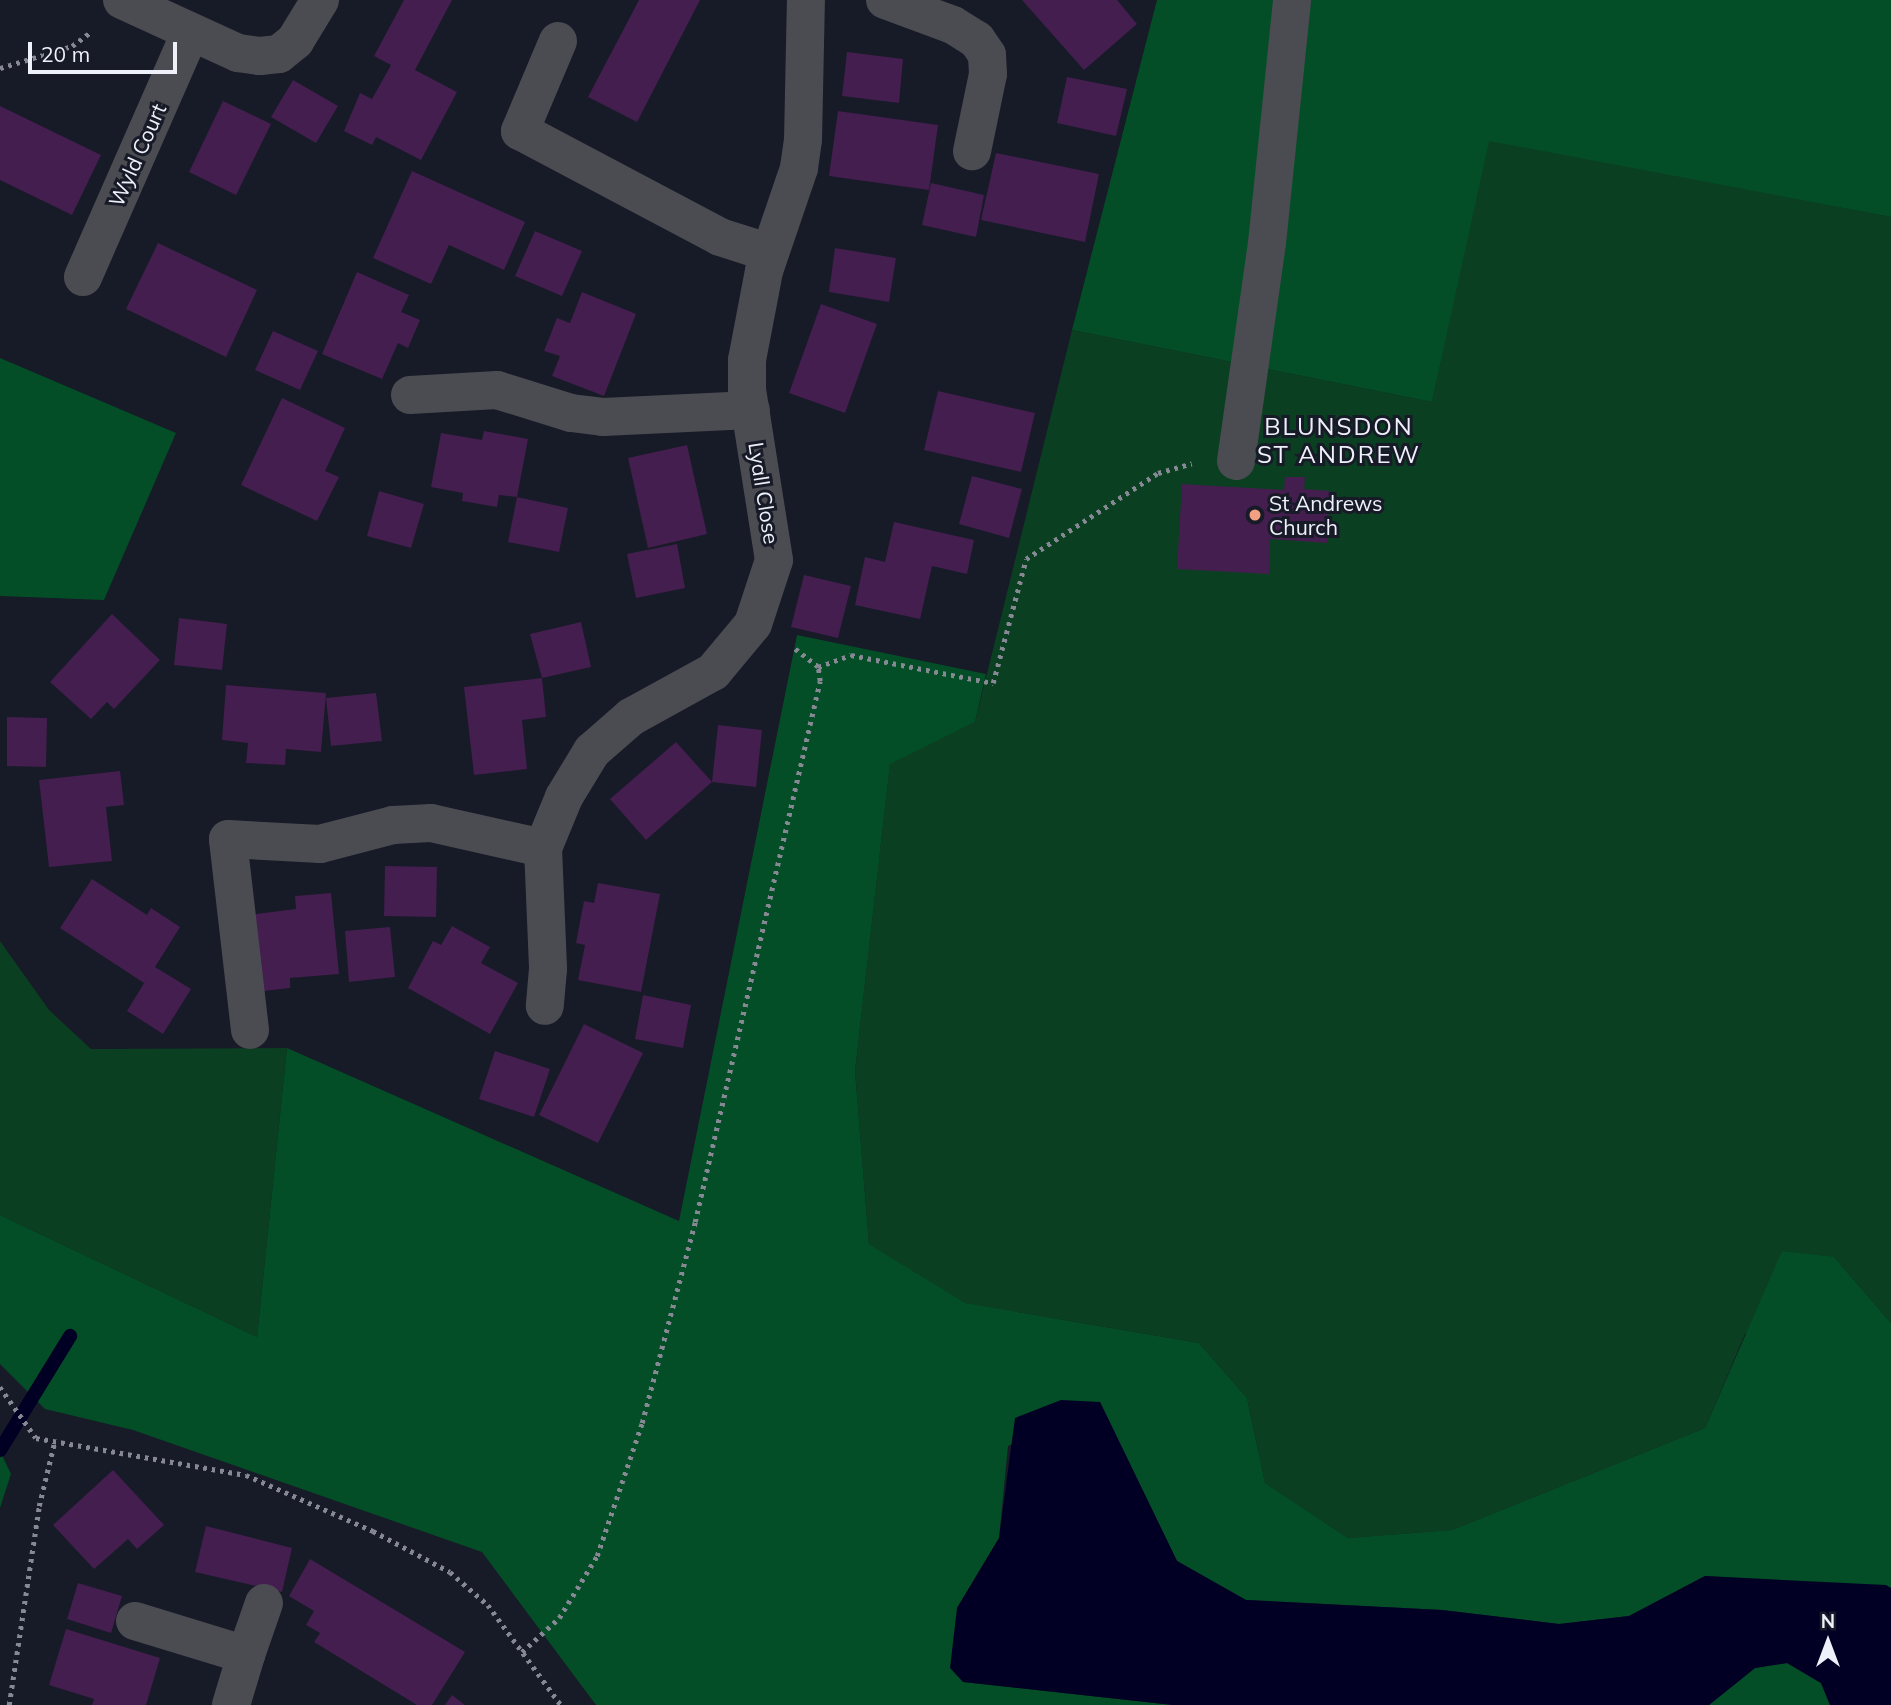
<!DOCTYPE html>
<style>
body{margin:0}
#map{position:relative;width:1891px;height:1705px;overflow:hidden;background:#171a27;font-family:Mulish,sans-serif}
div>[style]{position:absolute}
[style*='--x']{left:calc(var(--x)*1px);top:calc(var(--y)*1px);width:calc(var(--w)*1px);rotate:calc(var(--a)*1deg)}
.green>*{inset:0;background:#0b3f21}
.forest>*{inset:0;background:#034e27}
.water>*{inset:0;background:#010024}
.stream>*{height:14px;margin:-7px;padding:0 7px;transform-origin:7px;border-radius:7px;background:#010024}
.building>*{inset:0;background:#431e4f}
.path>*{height:4.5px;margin-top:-2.25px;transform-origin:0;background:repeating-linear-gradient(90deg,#868994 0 3.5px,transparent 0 8.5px)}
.minor>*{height:38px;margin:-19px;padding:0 19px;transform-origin:19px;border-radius:19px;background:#4b4b52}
.dots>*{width:19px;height:19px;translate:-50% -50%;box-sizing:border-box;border:4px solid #171a27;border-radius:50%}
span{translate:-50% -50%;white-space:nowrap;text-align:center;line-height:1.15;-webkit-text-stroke:6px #171a27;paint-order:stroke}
.street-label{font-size:21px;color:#eef1fa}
.poi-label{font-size:21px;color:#eef1fa}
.left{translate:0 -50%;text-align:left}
.quarter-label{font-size:24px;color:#eef1fa;letter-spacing:2px}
.north{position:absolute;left:1793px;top:1607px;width:70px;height:70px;-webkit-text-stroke:5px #171a27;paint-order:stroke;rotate:0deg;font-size:19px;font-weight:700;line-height:28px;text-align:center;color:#eef1fa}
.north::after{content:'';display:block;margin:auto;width:24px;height:32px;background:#eef1fa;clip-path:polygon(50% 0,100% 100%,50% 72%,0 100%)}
.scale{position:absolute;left:28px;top:42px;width:149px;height:32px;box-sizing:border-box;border:4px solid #eef1fa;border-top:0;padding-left:9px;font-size:21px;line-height:24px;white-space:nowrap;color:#eef1fa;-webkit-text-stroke:5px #171a27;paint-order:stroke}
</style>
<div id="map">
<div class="green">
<div style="clip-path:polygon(1488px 140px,1891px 217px,1891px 1323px,1834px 1257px,1745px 1334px,1705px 1428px,1452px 1530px,1348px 1538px,1265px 1483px,1247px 1398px,1199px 1343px,964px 1303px,869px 1244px,855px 1071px,890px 763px,975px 722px,1072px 330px,1432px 402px)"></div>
<div style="clip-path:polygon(0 941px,49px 1010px,91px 1049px,287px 1048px,257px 1337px,0 1215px)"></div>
</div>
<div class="forest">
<div style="clip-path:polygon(1157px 0,1891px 0,1891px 217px,1489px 141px,1432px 402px,1072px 330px)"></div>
<div style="clip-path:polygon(0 358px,176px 433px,104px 600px,0 596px)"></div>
<div style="clip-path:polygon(797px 635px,986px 674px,975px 722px,890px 764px,855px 1071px,869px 1244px,965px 1303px,1199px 1343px,1247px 1398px,1265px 1483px,1348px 1538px,1452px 1530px,1705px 1428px,1782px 1251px,1834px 1257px,1891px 1323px,1891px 1588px,1705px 1576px,1629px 1616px,1559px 1624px,1442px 1610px,1246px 1600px,1177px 1561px,1100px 1402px,1008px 1446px,999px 1538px,957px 1608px,964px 1682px,1173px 1705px,596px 1705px,482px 1552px,133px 1430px,45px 1409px,0 1364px,0 1215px,257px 1337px,287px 1048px,679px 1221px)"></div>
<div style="clip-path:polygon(0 1451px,11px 1474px,0 1508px)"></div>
<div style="clip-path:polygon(1787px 1663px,1821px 1683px,1830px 1705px,1709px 1705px,1755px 1668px)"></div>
</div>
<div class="water">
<div style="clip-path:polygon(1061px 1400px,1100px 1402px,1177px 1561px,1246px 1600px,1442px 1610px,1559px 1624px,1629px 1616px,1705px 1576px,1886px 1585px,1891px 1588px,1891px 1705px,1830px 1705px,1821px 1683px,1787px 1663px,1755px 1668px,1709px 1705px,1173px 1705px,963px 1682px,950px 1668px,957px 1608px,999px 1538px,1015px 1418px)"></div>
</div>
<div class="stream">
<div style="--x:0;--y:1450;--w:134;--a:-58.4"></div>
</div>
<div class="building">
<div style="clip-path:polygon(404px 0,452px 0,415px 70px,457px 92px,421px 160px,376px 137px,372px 145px,344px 131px,360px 93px,372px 99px,391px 65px,374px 56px)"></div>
<div style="clip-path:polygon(639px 0,700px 0,637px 122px,588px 97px)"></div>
<div style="clip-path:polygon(1022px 0,1117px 0,1137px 24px,1084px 70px)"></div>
<div style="clip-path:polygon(847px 52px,903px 59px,899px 103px,842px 96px)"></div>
<div style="clip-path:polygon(1067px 77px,1127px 89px,1116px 136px,1057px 123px)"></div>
<div style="clip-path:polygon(293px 80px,338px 106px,316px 143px,271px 117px)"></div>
<div style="clip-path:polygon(223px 101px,271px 124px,236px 195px,189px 172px)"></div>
<div style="clip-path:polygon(0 106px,101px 155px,72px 215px,0 180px)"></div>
<div style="clip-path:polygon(838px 111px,938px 125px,929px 190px,829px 176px)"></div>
<div style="clip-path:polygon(996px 153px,1099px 174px,1085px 242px,981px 220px)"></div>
<div style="clip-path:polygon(412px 171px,525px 222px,504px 270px,449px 245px,431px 284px,373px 258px)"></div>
<div style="clip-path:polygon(931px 183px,984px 195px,976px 237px,922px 225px)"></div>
<div style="clip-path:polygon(535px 231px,582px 251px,562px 296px,515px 276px)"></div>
<div style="clip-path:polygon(158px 243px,257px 290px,226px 357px,126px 309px)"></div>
<div style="clip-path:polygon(835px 248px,896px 258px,889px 302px,829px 292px)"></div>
<div style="clip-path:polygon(357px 272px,409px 295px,401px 312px,420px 320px,408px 348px,398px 343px,382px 379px,322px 354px)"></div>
<div style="clip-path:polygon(582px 292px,636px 314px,604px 396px,552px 376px,560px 356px,544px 351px,557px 318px,570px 323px)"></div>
<div style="clip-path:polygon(821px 304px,877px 324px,845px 413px,789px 393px)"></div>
<div style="clip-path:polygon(273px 331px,318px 351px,300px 390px,255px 370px)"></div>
<div style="clip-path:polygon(938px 391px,1035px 413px,1021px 472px,924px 450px)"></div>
<div style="clip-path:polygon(282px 398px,345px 428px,325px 471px,339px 477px,317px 521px,241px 485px)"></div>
<div style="clip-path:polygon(484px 431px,528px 439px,517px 497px,568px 508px,559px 552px,508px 542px,517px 497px,499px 495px,497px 507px,462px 501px,463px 493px,431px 487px,441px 433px,482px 440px)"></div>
<div style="clip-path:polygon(687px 445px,707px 534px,648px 548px,628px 458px)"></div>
<div style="clip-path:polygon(972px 476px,1022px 489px,1009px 538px,959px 524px)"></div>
<div style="clip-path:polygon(1285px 477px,1305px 477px,1304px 489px,1330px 491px,1327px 543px,1270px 539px,1269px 574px,1177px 569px,1182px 484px,1284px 490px)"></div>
<div style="clip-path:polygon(379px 491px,424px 504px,411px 548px,367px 536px)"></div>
<div style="clip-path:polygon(894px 522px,974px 540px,967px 574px,932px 566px,920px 619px,855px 605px,865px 557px,885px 562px)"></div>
<div style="clip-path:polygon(677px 544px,685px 588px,636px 598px,627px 554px)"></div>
<div style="clip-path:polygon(804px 575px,851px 586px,838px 638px,791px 627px)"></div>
<div style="clip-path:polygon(112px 614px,160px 660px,114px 709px,107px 702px,91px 719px,50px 682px)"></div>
<div style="clip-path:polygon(179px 618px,227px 624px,222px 670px,174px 665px)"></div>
<div style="clip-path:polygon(581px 622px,591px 667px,542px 678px,530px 634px)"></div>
<div style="clip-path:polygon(542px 678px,546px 717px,522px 720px,527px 769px,474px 775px,464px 687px)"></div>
<div style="clip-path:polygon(226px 685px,326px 693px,321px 752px,286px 749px,285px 765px,246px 763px,248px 743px,222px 740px)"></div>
<div style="clip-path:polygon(376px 693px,382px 741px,331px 746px,326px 698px)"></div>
<div style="clip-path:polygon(7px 717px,47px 718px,46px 767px,7px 766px)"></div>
<div style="clip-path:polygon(718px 725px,762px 730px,756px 787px,712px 782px)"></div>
<div style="clip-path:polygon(676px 742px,712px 782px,646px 840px,610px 799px)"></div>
<div style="clip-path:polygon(120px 771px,124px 805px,106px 807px,112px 861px,49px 867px,39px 780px)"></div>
<div style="clip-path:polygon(385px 866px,437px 867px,436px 917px,384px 916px)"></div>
<div style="clip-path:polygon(92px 879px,147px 915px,151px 908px,180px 927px,155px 967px,191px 989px,163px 1034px,127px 1011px,149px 975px,144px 983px,60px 928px)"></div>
<div style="clip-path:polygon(598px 883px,660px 894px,641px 992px,578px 980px,585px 945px,576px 943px,584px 901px,594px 903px)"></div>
<div style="clip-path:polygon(331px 893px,339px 974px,290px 978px,290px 988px,255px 992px,247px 915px,296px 909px,295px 896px)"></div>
<div style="clip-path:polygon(452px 926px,490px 947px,481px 963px,518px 983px,490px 1034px,408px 988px,433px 941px,441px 945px)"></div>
<div style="clip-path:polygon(390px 927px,395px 977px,349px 982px,345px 931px)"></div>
<div style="clip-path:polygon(643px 995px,691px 1005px,683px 1048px,635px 1039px)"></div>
<div style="clip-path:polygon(584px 1024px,643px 1053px,598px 1143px,539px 1115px)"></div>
<div style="clip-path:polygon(495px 1051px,550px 1069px,534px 1117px,479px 1099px)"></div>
<div style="clip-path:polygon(113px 1470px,164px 1525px,137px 1549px,128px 1539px,94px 1569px,53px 1525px)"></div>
<div style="clip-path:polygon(206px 1526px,292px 1548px,282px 1592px,195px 1572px)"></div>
<div style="clip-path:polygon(310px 1559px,465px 1652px,432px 1705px,417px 1705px,314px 1642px,320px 1633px,306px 1625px,314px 1611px,289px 1596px)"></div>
<div style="clip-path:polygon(78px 1583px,122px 1596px,111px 1633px,67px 1619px)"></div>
<div style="clip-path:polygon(66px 1629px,160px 1658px,146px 1705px,92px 1705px,94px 1699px,49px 1685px)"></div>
<div style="clip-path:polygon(452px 1695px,465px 1705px,445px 1705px)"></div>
</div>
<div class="path">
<div style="--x:0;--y:68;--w:75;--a:-17"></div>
<div style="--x:72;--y:46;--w:25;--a:-37"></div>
<div style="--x:818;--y:667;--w:35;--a:-20"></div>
<div style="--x:851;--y:655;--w:145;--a:11.2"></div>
<div style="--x:993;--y:683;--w:128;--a:-75.1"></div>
<div style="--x:1026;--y:559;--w:158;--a:-33.1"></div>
<div style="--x:1158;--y:473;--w:35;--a:-16"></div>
<div style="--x:0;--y:1387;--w:62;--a:54.8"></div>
<div style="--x:36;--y:1438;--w:213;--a:10"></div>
<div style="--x:246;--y:1475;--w:139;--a:23.8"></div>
<div style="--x:373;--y:1531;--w:87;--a:28"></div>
<div style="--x:450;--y:1572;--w:50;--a:41"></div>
<div style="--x:488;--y:1605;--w:124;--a:53.9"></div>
<div style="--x:522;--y:1652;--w:50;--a:-42.6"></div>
<div style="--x:559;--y:1618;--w:73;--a:-58.5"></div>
<div style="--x:597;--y:1556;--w:140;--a:-71.3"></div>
<div style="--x:642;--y:1423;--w:208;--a:-75.2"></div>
<div style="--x:695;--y:1222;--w:555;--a:-76.99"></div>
<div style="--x:820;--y:681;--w:14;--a:-98"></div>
<div style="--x:818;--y:667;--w:33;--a:-142"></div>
<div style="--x:9;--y:1705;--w:201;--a:-81.4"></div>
<div style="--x:39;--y:1506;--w:64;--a:-76.4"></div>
</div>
<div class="minor">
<div style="--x:122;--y:0;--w:128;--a:24.6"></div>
<div style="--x:238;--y:53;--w:22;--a:8"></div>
<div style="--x:260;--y:56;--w:19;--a:-6"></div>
<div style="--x:279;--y:54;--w:21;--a:-39"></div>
<div style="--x:295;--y:41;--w:48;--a:-58.6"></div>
<div style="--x:885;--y:0;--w:72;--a:20.2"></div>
<div style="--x:953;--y:25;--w:28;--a:32"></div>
<div style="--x:977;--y:40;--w:18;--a:56"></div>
<div style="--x:987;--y:55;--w:19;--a:87"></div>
<div style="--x:988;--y:74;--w:79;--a:101.7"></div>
<div style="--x:558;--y:41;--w:98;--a:112.9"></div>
<div style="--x:520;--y:131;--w:226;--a:27.9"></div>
<div style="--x:720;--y:237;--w:52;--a:17.7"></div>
<div style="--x:83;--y:277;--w:266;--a:-66.3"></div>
<div style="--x:410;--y:395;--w:87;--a:-3.3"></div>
<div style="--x:497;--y:390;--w:77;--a:17.3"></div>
<div style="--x:571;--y:413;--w:32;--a:7"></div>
<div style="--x:603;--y:417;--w:148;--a:-2.7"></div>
<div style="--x:1236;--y:461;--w:220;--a:-81.9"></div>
<div style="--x:1267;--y:243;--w:244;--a:-84.1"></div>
<div style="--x:543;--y:848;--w:121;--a:87.6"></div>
<div style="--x:548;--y:969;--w:37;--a:95"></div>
<div style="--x:250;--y:1030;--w:192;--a:-96.6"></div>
<div style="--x:228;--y:839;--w:92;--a:3.1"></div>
<div style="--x:320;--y:844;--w:75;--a:-14.6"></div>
<div style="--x:393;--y:825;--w:38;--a:-3"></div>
<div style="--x:431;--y:823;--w:115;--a:12.6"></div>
<div style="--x:543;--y:848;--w:55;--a:-67.6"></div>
<div style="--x:564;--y:797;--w:54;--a:-58.7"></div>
<div style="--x:592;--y:751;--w:52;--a:-41.1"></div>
<div style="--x:631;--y:717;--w:94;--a:-28.8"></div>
<div style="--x:713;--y:672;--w:62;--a:-50.2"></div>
<div style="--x:753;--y:624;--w:67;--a:-71.8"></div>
<div style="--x:774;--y:560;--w:173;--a:-99"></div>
<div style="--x:747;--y:389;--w:29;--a:-90"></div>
<div style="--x:747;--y:360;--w:91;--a:-79.2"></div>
<div style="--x:764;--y:271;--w:109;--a:-71.2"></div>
<div style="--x:799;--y:168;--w:28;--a:-82"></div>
<div style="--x:803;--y:140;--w:140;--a:-88.8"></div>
<div style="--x:135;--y:1621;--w:116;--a:17"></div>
<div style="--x:246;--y:1655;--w:55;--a:-70.9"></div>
<div style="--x:231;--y:1705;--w:52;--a:-73.3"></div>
</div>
<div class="dots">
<div style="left:1255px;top:515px;background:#f3a082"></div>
</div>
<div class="street-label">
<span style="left:137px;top:155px;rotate:-66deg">Wyld Court</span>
<span style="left:764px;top:493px;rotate:81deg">Lyall Close</span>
</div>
<div class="poi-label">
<span class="left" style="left:1269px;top:515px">St Andrews<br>Church</span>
</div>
<div class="quarter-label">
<span style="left:1339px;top:441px">BLUNSDON<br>ST ANDREW</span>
</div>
<div class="north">N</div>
<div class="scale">20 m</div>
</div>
